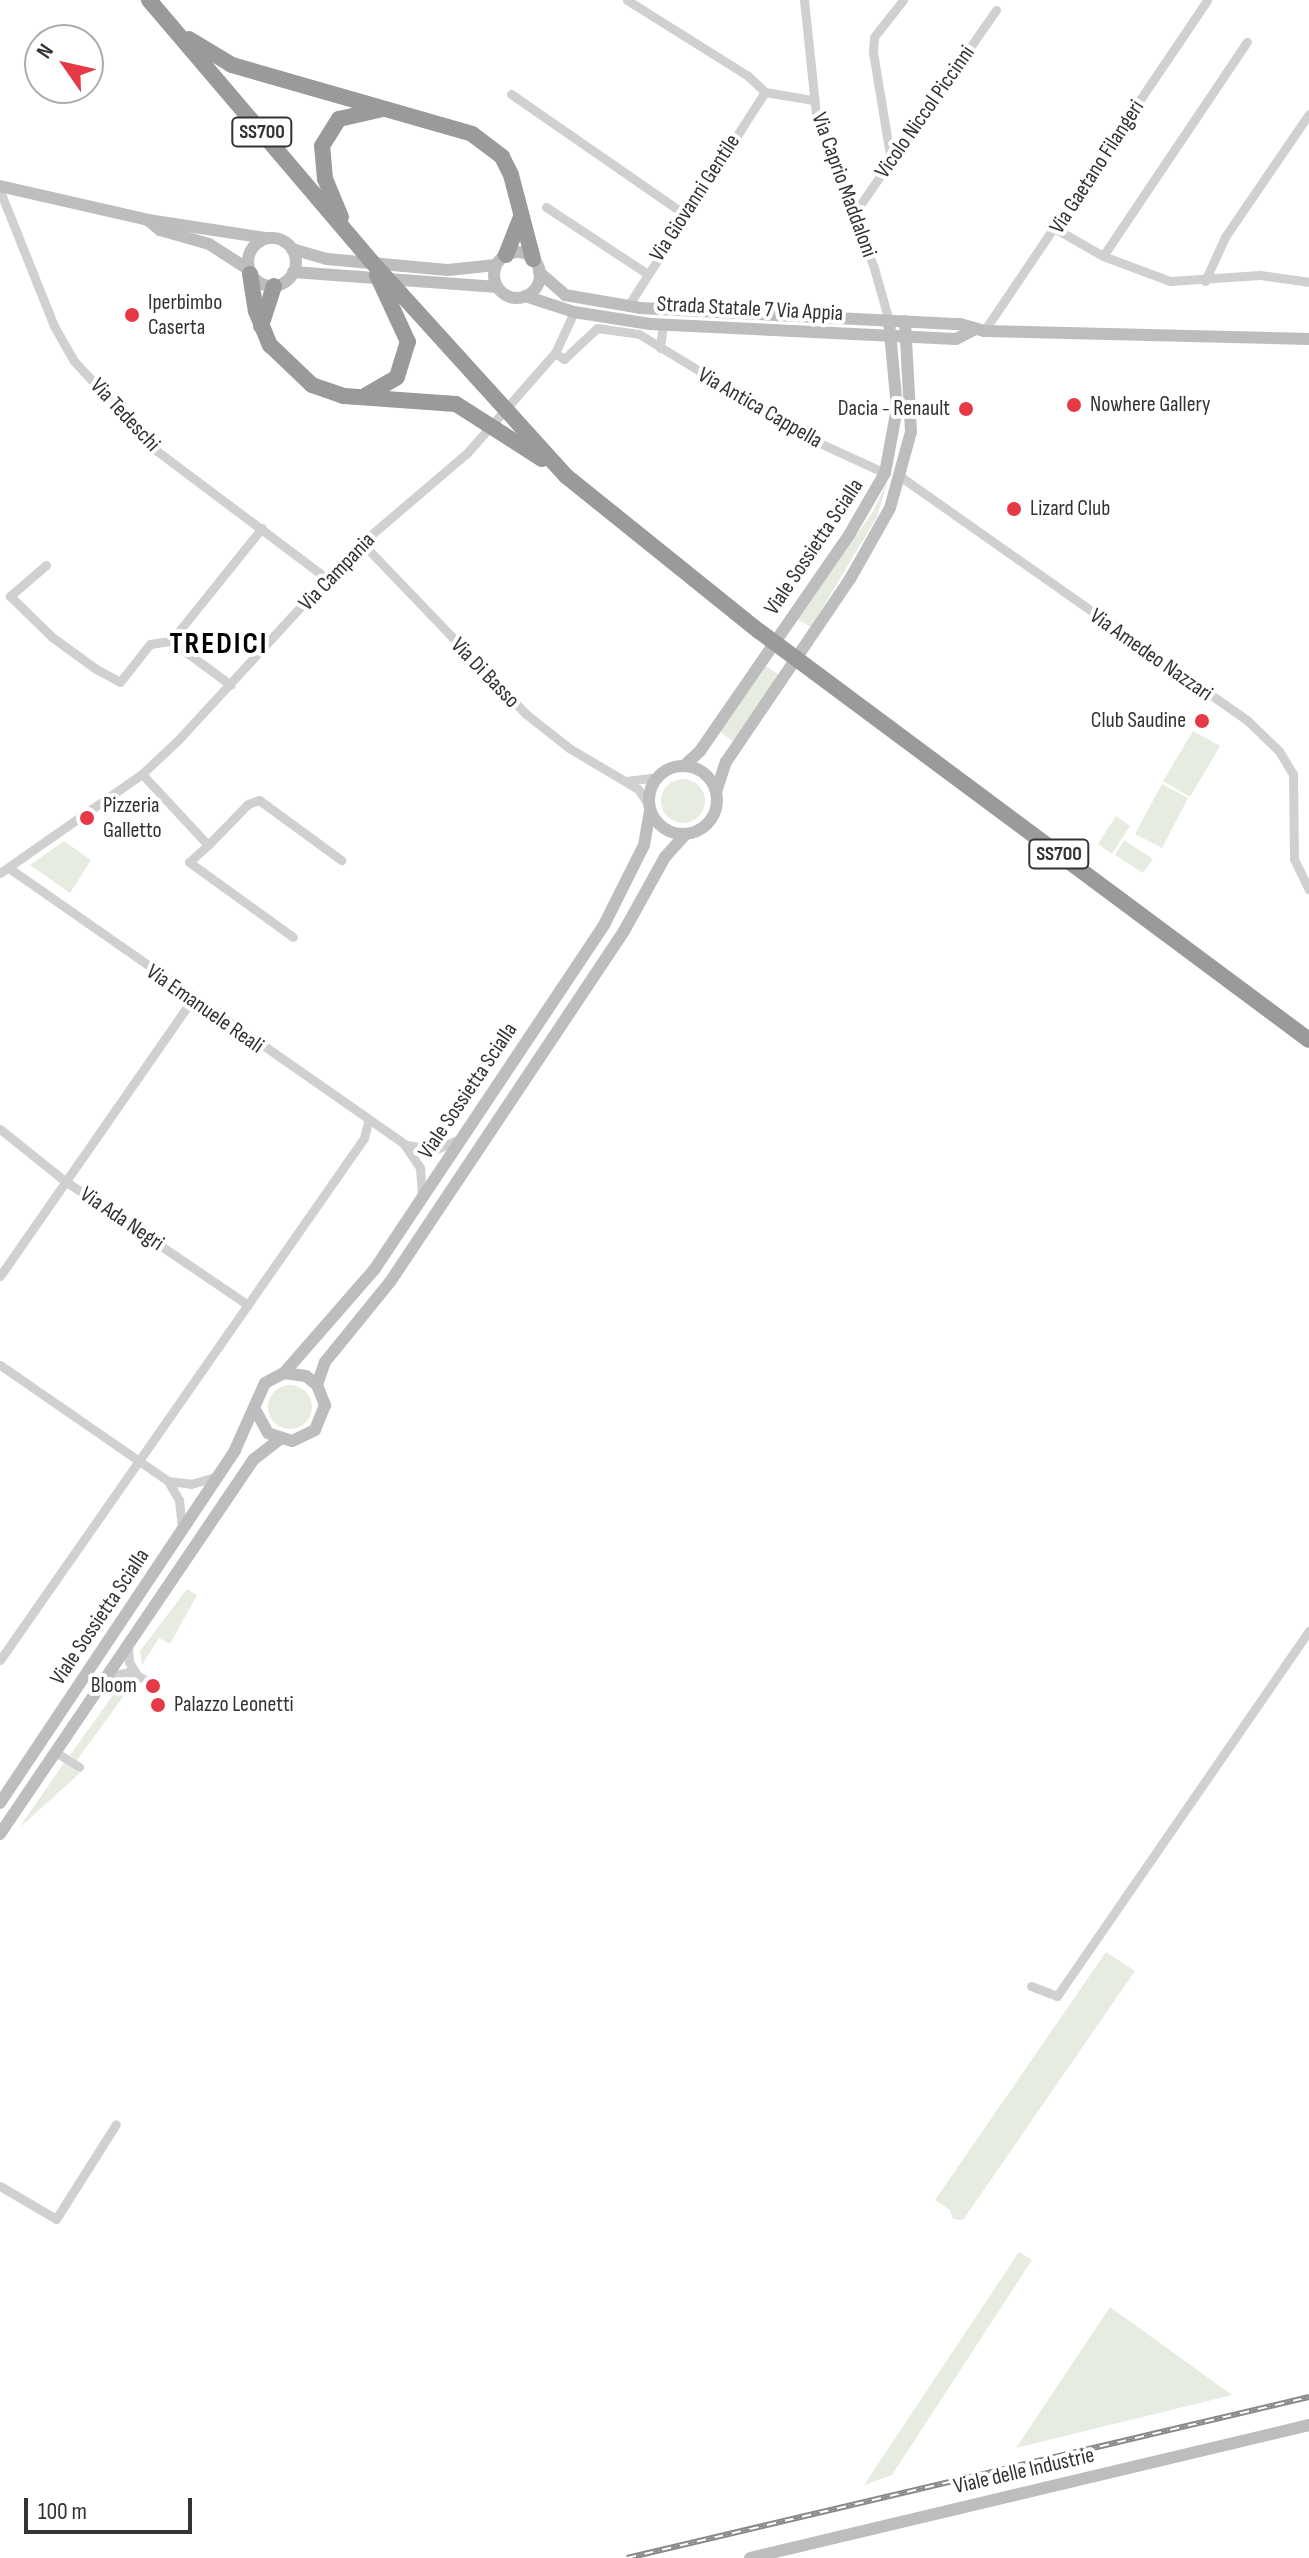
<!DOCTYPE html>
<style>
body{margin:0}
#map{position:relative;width:1309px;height:2558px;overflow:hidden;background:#fff;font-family:"Sofia Sans Condensed",sans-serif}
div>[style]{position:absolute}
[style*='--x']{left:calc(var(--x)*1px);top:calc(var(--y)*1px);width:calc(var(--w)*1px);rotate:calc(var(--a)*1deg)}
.green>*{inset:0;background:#e6ecdf}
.round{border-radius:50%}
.street>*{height:9px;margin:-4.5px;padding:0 4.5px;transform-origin:4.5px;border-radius:4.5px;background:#d0d0d0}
.secondary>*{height:12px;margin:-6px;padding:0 6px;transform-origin:6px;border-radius:6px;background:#bdbdbd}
.secondary>.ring{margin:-6px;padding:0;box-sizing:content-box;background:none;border:12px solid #bdbdbd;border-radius:50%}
.highway>*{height:16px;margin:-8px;padding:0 8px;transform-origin:8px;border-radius:8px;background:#9a9a9a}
.rail>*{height:6px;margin-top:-3px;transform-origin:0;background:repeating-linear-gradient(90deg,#fff 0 9px,#888 0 18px);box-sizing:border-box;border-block:2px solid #888}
.dots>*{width:22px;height:22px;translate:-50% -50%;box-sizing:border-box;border:4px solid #fff;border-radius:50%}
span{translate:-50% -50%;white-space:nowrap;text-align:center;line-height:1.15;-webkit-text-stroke:8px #fff;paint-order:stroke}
.shield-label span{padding:2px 6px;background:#fff;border:2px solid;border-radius:6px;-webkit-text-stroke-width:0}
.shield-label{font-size:20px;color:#333;font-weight:700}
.street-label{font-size:22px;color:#333}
.poi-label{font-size:22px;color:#333}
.left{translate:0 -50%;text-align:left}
.right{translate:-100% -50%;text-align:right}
.district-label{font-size:30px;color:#000;font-weight:700;letter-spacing:2px}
.north{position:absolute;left:24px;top:24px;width:80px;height:80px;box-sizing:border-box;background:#fff;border:2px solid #adadad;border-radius:50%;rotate:304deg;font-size:22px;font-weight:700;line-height:32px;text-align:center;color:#333}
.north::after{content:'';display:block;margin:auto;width:28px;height:36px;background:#e63946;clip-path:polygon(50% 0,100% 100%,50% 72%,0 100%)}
.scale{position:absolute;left:24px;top:2498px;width:168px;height:36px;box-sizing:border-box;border:4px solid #333;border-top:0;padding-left:10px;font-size:24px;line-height:28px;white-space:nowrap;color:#333;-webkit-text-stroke:6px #fff;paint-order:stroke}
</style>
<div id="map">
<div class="green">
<div style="clip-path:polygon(888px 480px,877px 517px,811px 627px,797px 619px,872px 513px)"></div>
<div style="clip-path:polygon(766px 666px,779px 675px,733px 741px,720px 732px)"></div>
<div style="clip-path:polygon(1193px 731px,1220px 746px,1190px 797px,1163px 781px)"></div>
<div class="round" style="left:661px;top:779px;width:44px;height:44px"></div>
<div style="clip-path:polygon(1162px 784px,1188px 798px,1162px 848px,1135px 834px)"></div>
<div style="clip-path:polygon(1116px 816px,1130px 826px,1112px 854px,1098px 844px)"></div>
<div style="clip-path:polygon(1124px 840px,1153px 859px,1143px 873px,1115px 855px)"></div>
<div style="clip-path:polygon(64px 841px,91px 860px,70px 893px,30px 865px)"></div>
<div class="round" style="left:268px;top:1385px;width:44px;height:44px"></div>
<div style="clip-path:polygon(187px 1589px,197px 1595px,170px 1644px,159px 1638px,142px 1665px,140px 1651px)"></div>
<div style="clip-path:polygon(122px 1683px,131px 1686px,77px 1760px,70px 1755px)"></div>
<div style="clip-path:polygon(64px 1763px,80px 1773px,19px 1828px)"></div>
<div style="clip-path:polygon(1106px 1952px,1135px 1971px,963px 2220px,953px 2219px,950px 2210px,935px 2200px)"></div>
<div style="clip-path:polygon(1019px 2252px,1032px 2260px,892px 2475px,864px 2485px)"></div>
<div style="clip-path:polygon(1110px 2307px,1232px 2395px,1016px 2448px)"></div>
</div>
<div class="street">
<div style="--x:627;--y:0;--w:143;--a:32.1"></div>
<div style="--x:748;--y:76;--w:23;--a:43"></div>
<div style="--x:765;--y:92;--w:49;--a:9.5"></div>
<div style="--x:804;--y:0;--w:124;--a:84"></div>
<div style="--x:817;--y:123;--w:156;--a:68.5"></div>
<div style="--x:874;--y:268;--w:55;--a:74.2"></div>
<div style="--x:511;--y:94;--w:213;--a:34.7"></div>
<div style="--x:891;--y:161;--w:110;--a:-99.4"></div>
<div style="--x:873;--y:52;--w:15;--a:-86"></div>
<div style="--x:874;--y:37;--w:47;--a:-51.9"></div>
<div style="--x:0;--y:191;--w:145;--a:68.2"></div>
<div style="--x:54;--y:326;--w:40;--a:60.3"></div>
<div style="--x:74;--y:361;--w:122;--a:47.3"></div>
<div style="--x:157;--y:451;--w:211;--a:36.9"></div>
<div style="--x:546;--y:207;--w:120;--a:33.4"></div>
<div style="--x:853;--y:215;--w:250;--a:-55.1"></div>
<div style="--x:1056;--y:229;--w:54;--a:29.9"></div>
<div style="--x:1103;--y:256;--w:72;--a:20.5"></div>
<div style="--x:1170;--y:281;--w:90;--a:-3.8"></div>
<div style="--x:1260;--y:275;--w:49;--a:8.1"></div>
<div style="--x:1103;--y:256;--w:258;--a:-56.1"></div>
<div style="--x:1205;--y:281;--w:48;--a:-65.6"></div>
<div style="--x:1225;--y:237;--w:149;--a:-55.7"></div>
<div style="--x:628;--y:306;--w:254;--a:-57.4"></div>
<div style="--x:984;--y:331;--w:399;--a:-56"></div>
<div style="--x:660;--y:348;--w:23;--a:-83"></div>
<div style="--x:555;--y:353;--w:11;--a:34"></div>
<div style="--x:564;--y:359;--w:45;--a:-43.2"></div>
<div style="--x:597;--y:328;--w:42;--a:8.1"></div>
<div style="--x:639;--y:334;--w:202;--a:31.4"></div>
<div style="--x:811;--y:439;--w:81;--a:24.7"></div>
<div style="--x:901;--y:477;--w:424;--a:35.1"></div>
<div style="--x:1248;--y:721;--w:43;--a:44.1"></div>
<div style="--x:1279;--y:751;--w:27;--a:59"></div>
<div style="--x:1293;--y:774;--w:85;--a:89.3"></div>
<div style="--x:1294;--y:859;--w:34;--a:64"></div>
<div style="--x:362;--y:543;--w:237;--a:46.2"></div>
<div style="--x:526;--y:714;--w:55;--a:38.3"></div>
<div style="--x:569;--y:748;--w:80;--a:30.7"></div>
<div style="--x:638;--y:789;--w:18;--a:56"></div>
<div style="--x:46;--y:565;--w:48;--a:139.3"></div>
<div style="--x:10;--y:596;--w:59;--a:44.3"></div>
<div style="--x:52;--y:637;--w:54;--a:36"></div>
<div style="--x:96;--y:669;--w:27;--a:28"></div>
<div style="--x:120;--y:682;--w:48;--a:-51.7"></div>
<div style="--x:150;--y:644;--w:21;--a:-8"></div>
<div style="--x:171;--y:641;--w:145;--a:-51.2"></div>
<div style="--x:171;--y:641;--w:74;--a:36.3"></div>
<div style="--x:142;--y:774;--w:97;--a:47.1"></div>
<div style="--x:208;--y:845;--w:57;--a:-45.7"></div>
<div style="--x:248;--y:804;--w:12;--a:-20"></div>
<div style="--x:259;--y:800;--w:102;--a:36.2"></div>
<div style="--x:626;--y:781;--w:31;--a:-7"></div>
<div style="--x:208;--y:845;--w:25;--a:138"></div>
<div style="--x:189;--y:862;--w:128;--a:35.8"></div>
<div style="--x:9;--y:868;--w:482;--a:34.9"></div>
<div style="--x:404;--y:1144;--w:29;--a:56"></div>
<div style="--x:420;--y:1168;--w:28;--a:86"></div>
<div style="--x:0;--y:873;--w:173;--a:-34.9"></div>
<div style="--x:142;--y:774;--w:51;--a:-43.4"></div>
<div style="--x:179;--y:739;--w:254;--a:-47.4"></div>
<div style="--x:351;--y:552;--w:153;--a:-40.5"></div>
<div style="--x:467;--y:453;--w:133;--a:-48.7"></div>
<div style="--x:555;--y:353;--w:45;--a:-65.1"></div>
<div style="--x:0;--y:1129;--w:83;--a:38.7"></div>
<div style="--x:65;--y:1181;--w:221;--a:34.1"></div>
<div style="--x:407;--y:1145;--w:27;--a:10"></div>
<div style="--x:434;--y:1150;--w:28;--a:-23"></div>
<div style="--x:0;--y:1276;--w:336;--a:-55.2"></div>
<div style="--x:0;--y:1365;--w:204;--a:34.6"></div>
<div style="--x:168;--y:1481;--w:22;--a:60"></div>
<div style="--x:179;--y:1500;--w:29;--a:84"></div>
<div style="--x:168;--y:1481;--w:23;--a:7"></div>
<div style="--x:191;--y:1484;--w:25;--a:-16"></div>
<div style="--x:128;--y:1646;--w:16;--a:86"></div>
<div style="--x:129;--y:1662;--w:15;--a:58"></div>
<div style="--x:0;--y:1660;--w:636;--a:-55.11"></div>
<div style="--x:364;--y:1138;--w:16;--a:-76"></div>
<div style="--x:107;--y:1677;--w:23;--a:-13"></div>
<div style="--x:129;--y:1672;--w:19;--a:25"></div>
<div style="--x:57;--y:1753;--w:26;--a:32"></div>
<div style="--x:1031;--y:1986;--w:28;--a:21"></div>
<div style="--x:1057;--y:1996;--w:444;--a:-55.4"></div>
<div style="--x:0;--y:2186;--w:65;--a:30.5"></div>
<div style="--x:56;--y:2219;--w:112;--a:-57.7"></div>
</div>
<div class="secondary">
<div style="--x:0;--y:186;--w:152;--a:12.9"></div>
<div style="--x:148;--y:220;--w:119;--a:8.7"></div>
<div style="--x:148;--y:220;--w:16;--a:40"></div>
<div style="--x:160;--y:230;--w:51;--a:15.9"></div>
<div style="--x:209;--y:244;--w:46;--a:32.7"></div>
<div class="ring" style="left:248px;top:238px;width:36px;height:36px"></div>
<div style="--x:292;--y:249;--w:36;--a:16"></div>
<div style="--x:327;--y:259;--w:121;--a:5.2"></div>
<div style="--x:448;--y:270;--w:48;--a:-5.9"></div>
<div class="ring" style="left:494px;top:252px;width:34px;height:34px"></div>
<div style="--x:293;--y:272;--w:205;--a:4.2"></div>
<div style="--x:539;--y:272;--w:35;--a:41"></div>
<div style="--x:565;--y:295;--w:76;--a:9.8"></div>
<div style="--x:640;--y:308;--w:320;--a:2.9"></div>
<div style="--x:960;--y:324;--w:25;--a:16"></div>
<div style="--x:984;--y:331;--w:325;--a:1.4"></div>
<div style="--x:525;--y:296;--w:52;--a:18.1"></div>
<div style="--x:574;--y:312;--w:77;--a:9"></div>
<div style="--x:650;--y:324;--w:306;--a:2.8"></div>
<div style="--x:956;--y:339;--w:20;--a:-27"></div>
<div class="ring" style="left:649px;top:766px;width:56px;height:56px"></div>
<div style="--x:684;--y:766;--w:22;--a:-43"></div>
<div style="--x:700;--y:751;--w:262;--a:-55.4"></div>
<div style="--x:849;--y:535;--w:72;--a:-59.9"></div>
<div style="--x:885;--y:473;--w:66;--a:-79.5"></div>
<div style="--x:897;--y:408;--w:87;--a:-95.3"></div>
<div style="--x:716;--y:792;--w:32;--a:-72"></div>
<div style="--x:726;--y:762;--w:221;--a:-55.9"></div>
<div style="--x:850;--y:579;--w:81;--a:-60.6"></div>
<div style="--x:890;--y:508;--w:79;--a:-74.6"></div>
<div style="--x:911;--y:432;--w:111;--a:-93.1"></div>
<div style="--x:284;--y:1373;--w:137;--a:-48.9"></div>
<div style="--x:374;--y:1270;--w:415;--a:-56.3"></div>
<div style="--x:604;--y:925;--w:89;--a:-63.4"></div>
<div style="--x:644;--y:845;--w:36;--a:-80"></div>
<div style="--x:317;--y:1385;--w:24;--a:-71"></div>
<div style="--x:325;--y:1362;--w:103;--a:-50.9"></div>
<div style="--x:390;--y:1282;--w:422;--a:-56.3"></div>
<div style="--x:624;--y:931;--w:85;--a:-61"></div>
<div style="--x:665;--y:857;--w:30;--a:-48"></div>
<div style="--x:0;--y:1803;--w:424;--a:-56.3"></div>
<div style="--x:235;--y:1450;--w:73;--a:-65.9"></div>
<div style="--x:265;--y:1383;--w:21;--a:-28"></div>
<div style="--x:284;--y:1373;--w:22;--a:8"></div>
<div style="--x:306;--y:1376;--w:14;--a:39"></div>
<div style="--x:317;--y:1385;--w:22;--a:68"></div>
<div style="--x:325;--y:1405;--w:27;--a:112"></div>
<div style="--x:315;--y:1430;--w:25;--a:154"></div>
<div style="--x:292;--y:1441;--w:25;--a:-162"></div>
<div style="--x:268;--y:1433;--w:25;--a:-119"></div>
<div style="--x:0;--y:1834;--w:452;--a:-55.9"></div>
<div style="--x:253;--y:1460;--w:33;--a:-38"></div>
<div style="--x:750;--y:2558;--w:575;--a:-13.38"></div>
</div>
<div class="highway">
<div style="--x:149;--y:0;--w:344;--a:49.6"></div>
<div style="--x:372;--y:262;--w:289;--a:47.8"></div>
<div style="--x:566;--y:476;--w:248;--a:38.8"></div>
<div style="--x:759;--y:631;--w:685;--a:36.64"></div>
<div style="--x:189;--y:39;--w:50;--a:31.2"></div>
<div style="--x:232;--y:65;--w:250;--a:16"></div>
<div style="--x:472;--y:134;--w:38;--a:37"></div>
<div style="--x:502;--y:157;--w:20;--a:63"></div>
<div style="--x:511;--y:175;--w:87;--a:75.3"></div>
<div style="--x:341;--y:217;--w:41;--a:-112.8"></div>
<div style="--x:325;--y:179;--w:33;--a:-95"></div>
<div style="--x:322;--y:146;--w:32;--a:-58"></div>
<div style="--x:339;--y:119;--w:45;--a:-12.8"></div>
<div style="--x:506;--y:255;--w:41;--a:-68.5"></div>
<div style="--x:250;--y:274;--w:37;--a:81"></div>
<div style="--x:256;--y:311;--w:37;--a:68"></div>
<div style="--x:270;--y:345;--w:58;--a:43.6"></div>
<div style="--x:312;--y:385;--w:34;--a:19"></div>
<div style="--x:344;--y:396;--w:112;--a:4.1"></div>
<div style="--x:456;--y:404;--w:102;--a:32.6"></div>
<div style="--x:261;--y:326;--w:42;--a:-72"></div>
<div style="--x:363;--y:397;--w:39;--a:-30"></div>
<div style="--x:397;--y:377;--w:37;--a:-73"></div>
<div style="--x:408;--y:342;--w:74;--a:-114.8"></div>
</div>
<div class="rail">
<div style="--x:627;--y:2558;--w:701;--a:-13.28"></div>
</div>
<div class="dots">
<div style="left:132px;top:315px;background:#e63946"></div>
<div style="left:1074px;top:405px;background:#e63946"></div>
<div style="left:966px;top:409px;background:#e63946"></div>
<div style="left:1014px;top:509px;background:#e63946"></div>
<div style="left:1202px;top:721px;background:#e63946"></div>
<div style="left:87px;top:818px;background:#e63946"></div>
<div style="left:153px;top:1686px;background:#e63946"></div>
<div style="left:158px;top:1705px;background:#e63946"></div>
</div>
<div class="shield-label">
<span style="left:262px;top:132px">SS700</span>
<span style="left:1059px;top:854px">SS700</span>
</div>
<div class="street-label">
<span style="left:925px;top:112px;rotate:-55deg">Vicolo Niccol Piccinni</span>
<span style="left:1097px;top:167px;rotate:-57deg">Via Gaetano Filangeri</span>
<span style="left:844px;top:185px;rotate:70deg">Via Caprio Maddaloni</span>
<span style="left:695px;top:198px;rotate:-57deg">Via Giovanni Gentile</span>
<span style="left:750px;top:309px;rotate:3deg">Strada Statale 7 Via Appia</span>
<span style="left:760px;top:408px;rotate:30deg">Via Antica Cappella</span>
<span style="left:125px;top:415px;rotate:47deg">Via Tedeschi</span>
<span style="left:814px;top:547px;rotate:-56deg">Viale Sossietta Scialla</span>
<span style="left:337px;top:572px;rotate:-46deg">Via Campania</span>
<span style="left:1151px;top:655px;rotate:35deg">Via Amedeo Nazzari</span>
<span style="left:485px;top:673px;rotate:46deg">Via Di Basso</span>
<span style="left:205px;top:1009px;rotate:35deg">Via Emanuele Reali</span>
<span style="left:468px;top:1091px;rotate:-56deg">Viale Sossietta Scialla</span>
<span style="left:122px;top:1219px;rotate:34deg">Via Ada Negri</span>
<span style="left:100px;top:1617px;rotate:-56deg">Viale Sossietta Scialla</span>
<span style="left:1024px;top:2471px;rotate:-13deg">Viale delle Industrie</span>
</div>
<div class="poi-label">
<span class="left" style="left:148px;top:315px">Iperbimbo<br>Caserta</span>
<span class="left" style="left:1090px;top:405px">Nowhere Gallery</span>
<span class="right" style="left:950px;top:409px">Dacia - Renault</span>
<span class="left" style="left:1030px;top:509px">Lizard Club</span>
<span class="right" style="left:1186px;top:721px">Club Saudine</span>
<span class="left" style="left:103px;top:818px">Pizzeria<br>Galletto</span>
<span class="right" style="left:137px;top:1686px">Bloom</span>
<span class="left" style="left:174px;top:1705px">Palazzo Leonetti</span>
</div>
<div class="district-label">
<span style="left:219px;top:644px">TREDICI</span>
</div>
<div class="north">N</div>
<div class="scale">100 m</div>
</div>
